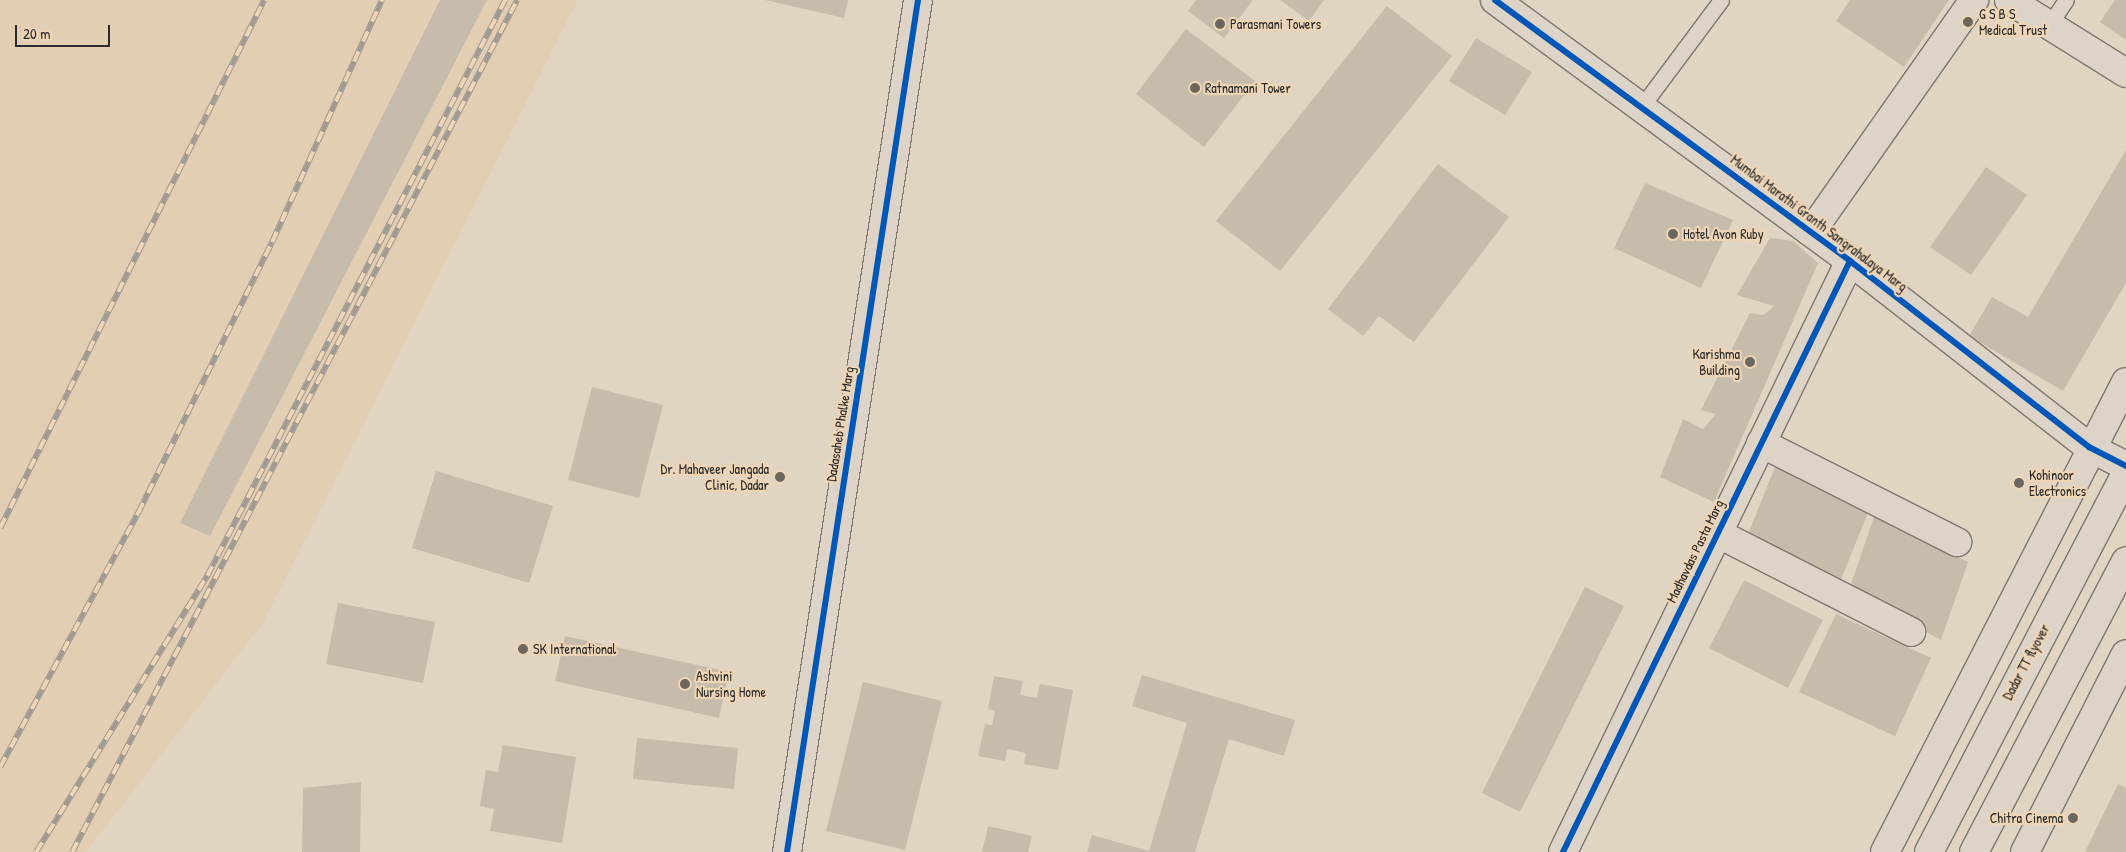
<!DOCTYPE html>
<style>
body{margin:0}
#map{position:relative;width:2126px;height:852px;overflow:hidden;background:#e1d4c3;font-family:"Patrick Hand",sans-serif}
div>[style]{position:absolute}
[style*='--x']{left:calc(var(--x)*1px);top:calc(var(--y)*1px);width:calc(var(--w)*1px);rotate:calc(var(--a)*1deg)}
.built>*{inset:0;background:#e2ceb3}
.building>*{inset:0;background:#c7bbab}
.roads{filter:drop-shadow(1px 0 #7d776f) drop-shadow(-1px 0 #7d776f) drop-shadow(0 1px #7d776f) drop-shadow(0 -1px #7d776f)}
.lane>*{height:15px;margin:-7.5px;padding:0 7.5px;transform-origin:7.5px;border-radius:7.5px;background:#ddd3c7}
.street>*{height:28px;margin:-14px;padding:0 14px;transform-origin:14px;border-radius:14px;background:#ddd3c7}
.secondary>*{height:28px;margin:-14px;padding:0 14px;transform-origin:14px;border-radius:14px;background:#ddd3c7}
.highway>*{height:28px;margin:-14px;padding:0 14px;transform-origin:14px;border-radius:14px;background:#ddd3c7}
.rail>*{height:5.5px;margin-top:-2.75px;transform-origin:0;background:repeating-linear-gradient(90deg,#eed5b6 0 11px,#a09a92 0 22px);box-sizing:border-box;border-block:1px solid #a09a92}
.cycleway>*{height:6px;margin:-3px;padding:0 3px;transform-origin:3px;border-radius:3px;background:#0057b8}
.dots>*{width:14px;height:14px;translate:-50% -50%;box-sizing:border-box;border:2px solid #eed5b6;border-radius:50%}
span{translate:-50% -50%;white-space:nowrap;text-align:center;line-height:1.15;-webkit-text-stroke:4.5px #eed5b6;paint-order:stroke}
.poi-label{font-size:14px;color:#2b2b2b}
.left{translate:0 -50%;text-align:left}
.right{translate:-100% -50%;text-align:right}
.street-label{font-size:14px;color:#2b2b2b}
.scale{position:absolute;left:15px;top:25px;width:95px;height:22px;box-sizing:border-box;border:2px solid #2b2b2b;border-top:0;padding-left:6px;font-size:15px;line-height:18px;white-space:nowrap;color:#2b2b2b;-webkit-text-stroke:4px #eed5b6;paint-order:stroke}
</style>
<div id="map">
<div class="built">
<div style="clip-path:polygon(0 0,578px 0,263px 623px,86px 852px,0 852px)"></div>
</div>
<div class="building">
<div style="clip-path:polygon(440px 0,487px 0,210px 536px,180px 523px)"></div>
<div style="clip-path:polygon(765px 0,848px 0,844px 18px)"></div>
<div style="clip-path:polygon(1196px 0,1253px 0,1224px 38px,1188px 11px)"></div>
<div style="clip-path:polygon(1280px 0,1324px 0,1309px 21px)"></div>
<div style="clip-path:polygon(1850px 0,1949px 0,1904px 67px,1836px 21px)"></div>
<div style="clip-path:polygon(2115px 0,2126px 0,2126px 40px,2100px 22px)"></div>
<div style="clip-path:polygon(1387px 6px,1452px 56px,1280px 271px,1216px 221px)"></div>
<div style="clip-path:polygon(1186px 29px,1255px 81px,1204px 147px,1136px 94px)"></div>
<div style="clip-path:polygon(1476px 38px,1532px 72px,1505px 115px,1449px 81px)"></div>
<div style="clip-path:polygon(2126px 150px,2126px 283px,2063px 391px,1969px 336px,1992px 297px,2028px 317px)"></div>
<div style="clip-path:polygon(1438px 164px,1509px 217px,1414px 342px,1379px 316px,1363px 336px,1328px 309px)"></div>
<div style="clip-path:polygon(1986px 167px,2027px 195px,1971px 275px,1930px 247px)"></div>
<div style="clip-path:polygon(1645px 183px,1733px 220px,1701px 288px,1614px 248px)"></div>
<div style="clip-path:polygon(1770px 238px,1793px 241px,1818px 263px,1714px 502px,1660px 477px,1683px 419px,1703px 429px,1716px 414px,1701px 410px,1750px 313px,1764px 315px,1774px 306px,1737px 295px)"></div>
<div style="clip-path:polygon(592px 387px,663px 405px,639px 498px,568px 480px)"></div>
<div style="clip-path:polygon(1779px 457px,1869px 510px,1838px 587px,1749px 532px)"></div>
<div style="clip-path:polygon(436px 471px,553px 506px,529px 583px,412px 548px)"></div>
<div style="clip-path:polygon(1875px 514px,1968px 562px,1941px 640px,1849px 590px)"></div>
<div style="clip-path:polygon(1744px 580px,1823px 620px,1788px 688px,1709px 648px)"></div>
<div style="clip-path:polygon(1585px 587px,1624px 606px,1520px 812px,1482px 793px)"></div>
<div style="clip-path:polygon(338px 603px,435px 622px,423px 683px,326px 664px)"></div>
<div style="clip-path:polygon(1836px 614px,1931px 658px,1895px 736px,1799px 692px)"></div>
<div style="clip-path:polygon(565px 636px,729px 672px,719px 718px,555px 681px)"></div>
<div style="clip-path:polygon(1142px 675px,1295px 720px,1284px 756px,1229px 739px,1195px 852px,1087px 852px,1092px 835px,1149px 851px,1187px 723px,1132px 706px)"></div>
<div style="clip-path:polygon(994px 676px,1023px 681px,1020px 695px,1037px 698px,1040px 684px,1073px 690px,1058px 770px,1024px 764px,1026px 753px,1007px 749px,1005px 761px,978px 756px,985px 724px,992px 725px,995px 711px,988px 709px)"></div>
<div style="clip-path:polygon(863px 682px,942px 701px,905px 850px,826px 831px)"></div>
<div style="clip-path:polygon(637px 738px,738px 748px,734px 789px,633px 779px)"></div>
<div style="clip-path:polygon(503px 745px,576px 757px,562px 843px,490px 831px,494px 809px,480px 806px,486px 770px,498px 772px)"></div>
<div style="clip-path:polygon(361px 782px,360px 852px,302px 852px,303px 788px)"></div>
<div style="clip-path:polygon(2118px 784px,2126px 788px,2126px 852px,2085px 852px)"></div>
<div style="clip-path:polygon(988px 826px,1032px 836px,1028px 852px,982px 852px)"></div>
</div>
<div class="roads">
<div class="lane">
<div style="--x:2049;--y:25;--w:30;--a:-56"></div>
<div style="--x:1642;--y:106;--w:132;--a:-53.3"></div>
</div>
<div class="street">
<div style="--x:2009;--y:0;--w:138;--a:32"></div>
<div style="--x:1811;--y:232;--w:284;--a:-54.9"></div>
<div style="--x:1761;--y:443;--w:220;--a:26.8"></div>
<div style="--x:1717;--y:533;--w:218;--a:27"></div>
<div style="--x:1563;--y:852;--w:657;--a:-64.1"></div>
</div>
<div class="secondary">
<div style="--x:1495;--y:0;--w:441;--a:36.3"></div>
<div style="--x:1850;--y:261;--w:303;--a:37.9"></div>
<div style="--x:2089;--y:447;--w:42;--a:27.2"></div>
<div style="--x:787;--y:852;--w:862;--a:-81.26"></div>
</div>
<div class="highway">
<div style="--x:1885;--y:852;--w:528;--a:-62.85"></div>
<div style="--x:1929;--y:852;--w:426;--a:-62.5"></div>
<div style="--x:1974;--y:852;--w:328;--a:-62.4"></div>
<div style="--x:2025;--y:852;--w:222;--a:-63"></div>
</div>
</div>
<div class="rail">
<div style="--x:0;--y:528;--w:590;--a:-63.43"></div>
<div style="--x:0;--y:767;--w:289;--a:-61.5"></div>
<div style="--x:138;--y:513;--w:302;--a:-63.7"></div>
<div style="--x:272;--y:242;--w:266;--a:-65.6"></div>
<div style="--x:36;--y:852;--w:325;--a:-58.2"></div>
<div style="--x:207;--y:576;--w:649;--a:-62.64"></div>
<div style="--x:72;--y:852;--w:961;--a:-62.42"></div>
</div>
<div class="cycleway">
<div style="--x:1495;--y:0;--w:441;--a:36.3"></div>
<div style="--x:1850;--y:261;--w:303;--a:37.9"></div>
<div style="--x:2089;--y:447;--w:42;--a:27.2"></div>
<div style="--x:787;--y:852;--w:862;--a:-81.26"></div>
<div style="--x:1563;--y:852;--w:657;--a:-64.1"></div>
</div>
<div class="dots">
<div style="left:1968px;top:22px;background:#6b6660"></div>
<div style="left:1220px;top:24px;background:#6b6660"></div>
<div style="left:1195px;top:88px;background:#6b6660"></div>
<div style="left:1673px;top:234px;background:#6b6660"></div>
<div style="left:1750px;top:362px;background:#6b6660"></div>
<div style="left:780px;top:477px;background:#6b6660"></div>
<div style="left:2019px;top:483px;background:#6b6660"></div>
<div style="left:523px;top:649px;background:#6b6660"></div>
<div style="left:685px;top:684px;background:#6b6660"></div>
<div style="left:2073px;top:818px;background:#6b6660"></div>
</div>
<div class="poi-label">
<span class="left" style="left:1979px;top:22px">G S B S<br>Medical Trust</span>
<span class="left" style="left:1230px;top:24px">Parasmani Towers</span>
<span class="left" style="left:1205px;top:88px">Ratnamani Tower</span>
<span class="left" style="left:1683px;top:234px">Hotel Avon Ruby</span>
<span class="right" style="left:1740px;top:362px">Karishma<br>Building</span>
<span class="right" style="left:769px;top:477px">Dr. Mahaveer Jangada<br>Clinic, Dadar</span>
<span class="left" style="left:2029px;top:483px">Kohinoor<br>Electronics</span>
<span class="left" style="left:533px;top:649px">SK International</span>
<span class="left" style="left:696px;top:684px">Ashvini<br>Nursing Home</span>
<span class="right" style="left:2063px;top:818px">Chitra Cinema</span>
</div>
<div class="street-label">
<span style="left:1819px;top:223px;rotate:37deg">Mumbai Marathi Granth Sangrahalaya Marg</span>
<span style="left:840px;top:424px;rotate:-81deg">Dadasaheb Phalke Marg</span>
<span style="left:1695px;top:551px;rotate:-64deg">Madhavdas Pasta Marg</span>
<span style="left:2026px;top:662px;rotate:-62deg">Dadar TT flyover</span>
</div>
<div class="scale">20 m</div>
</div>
